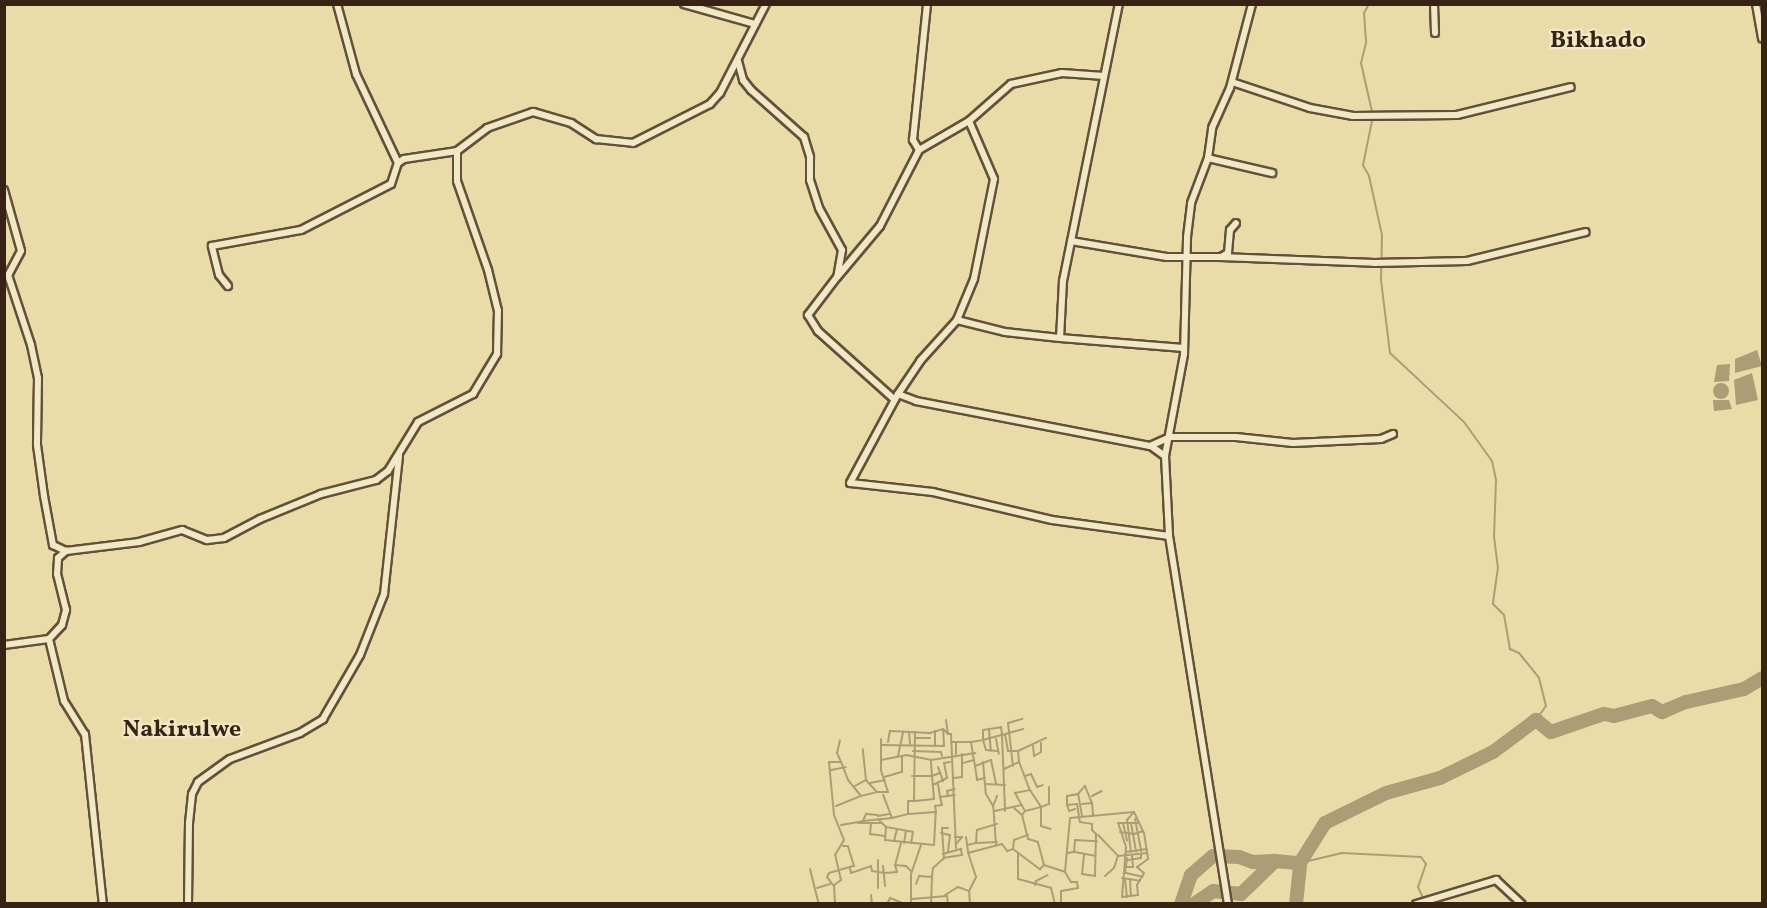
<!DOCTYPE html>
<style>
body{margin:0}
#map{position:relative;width:1767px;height:908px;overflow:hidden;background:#eadca8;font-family:Vollkorn,serif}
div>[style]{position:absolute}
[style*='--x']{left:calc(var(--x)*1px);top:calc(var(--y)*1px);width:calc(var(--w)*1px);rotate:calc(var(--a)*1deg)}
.water>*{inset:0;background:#ad9d76}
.round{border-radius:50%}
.stream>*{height:2px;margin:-1px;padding:0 1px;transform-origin:1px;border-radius:1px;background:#ad9d76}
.river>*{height:14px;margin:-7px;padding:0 7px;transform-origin:7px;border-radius:7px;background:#ad9d76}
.roads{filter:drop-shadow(2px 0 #645039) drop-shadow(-2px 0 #645039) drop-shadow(0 2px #645039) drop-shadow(0 -2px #645039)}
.street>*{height:6px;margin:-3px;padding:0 3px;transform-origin:3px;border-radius:3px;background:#f1e8c6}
span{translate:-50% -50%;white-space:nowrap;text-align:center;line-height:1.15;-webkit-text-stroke:4.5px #f1e8c6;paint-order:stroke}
.quarter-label{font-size:24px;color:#372214;font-weight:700}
.frame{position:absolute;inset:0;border:6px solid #372214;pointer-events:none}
</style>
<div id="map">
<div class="water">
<div style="clip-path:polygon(1757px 350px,1762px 366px,1735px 373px,1735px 359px)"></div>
<div style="clip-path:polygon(1730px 364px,1729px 381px,1714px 382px,1717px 365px)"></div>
<div style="clip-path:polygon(1752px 373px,1758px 400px,1736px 405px,1734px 380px)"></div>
<div class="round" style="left:1713px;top:383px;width:16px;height:16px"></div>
<div style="clip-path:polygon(1713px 400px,1729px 400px,1732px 409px,1714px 411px)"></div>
</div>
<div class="stream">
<div style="--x:1369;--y:4;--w:10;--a:119"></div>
<div style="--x:1364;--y:13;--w:30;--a:86"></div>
<div style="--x:1366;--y:43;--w:21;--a:104"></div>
<div style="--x:1361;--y:63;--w:54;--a:77.2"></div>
<div style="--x:1373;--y:116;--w:50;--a:101.5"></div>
<div style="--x:1363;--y:165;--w:13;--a:61"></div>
<div style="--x:1369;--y:176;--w:60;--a:77.6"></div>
<div style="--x:1382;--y:235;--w:45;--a:91.3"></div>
<div style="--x:1381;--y:280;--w:74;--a:83"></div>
<div style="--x:1390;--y:353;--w:101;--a:43"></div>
<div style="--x:1464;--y:422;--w:48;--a:54.3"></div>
<div style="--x:1492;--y:461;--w:19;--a:78"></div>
<div style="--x:1496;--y:480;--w:56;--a:92"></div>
<div style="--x:1494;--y:536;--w:31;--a:83"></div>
<div style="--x:1498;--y:567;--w:37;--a:98"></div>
<div style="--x:1493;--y:604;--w:16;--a:45"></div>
<div style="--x:1504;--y:615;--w:35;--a:80"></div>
<div style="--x:1510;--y:649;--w:10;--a:24"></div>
<div style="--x:1519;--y:653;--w:32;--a:51"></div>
<div style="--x:1539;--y:678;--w:29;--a:76"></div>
<div style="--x:1546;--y:706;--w:17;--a:126"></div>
<div style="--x:946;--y:720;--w:14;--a:82"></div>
<div style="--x:948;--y:734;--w:3;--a:0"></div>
<div style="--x:951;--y:734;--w:114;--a:87.5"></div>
<div style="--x:989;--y:730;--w:21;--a:85"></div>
<div style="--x:909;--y:732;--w:12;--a:85"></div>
<div style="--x:915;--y:738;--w:15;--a:0"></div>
<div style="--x:996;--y:739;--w:15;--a:79"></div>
<div style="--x:888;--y:742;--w:11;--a:-80"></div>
<div style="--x:890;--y:731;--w:40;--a:2.9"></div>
<div style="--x:930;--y:733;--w:14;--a:-17"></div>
<div style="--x:943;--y:729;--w:7;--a:45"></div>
<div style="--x:951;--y:742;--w:20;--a:0"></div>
<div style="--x:971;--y:742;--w:18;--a:81"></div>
<div style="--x:974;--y:760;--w:11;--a:165"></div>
<div style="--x:956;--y:742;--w:12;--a:90"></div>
<div style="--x:971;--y:742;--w:12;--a:-9"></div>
<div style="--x:983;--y:740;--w:10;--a:-90"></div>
<div style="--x:983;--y:730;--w:18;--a:-9"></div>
<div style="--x:1001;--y:727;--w:8;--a:83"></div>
<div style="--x:1002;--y:735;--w:22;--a:-16"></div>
<div style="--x:881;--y:745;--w:63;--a:0.9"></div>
<div style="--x:944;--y:746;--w:17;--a:-93"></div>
<div style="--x:935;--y:746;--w:15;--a:-90"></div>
<div style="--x:1033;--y:746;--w:10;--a:84"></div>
<div style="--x:1034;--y:756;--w:8;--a:-30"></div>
<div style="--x:1041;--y:752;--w:9;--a:-90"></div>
<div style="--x:913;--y:751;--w:28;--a:2"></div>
<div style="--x:941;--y:752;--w:4;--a:76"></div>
<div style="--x:998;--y:751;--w:12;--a:-175"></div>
<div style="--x:986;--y:750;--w:10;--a:-107"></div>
<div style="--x:983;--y:740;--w:20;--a:-15"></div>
<div style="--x:1002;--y:735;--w:76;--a:87.7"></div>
<div style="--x:1018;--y:751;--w:31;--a:-25"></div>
<div style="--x:898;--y:756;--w:25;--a:-78"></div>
<div style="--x:881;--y:760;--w:25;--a:-11"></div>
<div style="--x:906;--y:755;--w:25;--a:11"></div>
<div style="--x:931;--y:760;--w:45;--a:-9"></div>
<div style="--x:974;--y:760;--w:20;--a:81"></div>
<div style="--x:977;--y:780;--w:8;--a:-14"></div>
<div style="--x:983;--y:762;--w:32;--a:85"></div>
<div style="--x:986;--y:794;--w:14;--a:60"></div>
<div style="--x:1019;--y:762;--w:30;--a:69"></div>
<div style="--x:975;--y:766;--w:17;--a:-21"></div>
<div style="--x:991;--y:760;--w:24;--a:78"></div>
<div style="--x:1013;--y:766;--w:43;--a:-96.6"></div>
<div style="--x:1008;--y:723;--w:15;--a:-16"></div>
<div style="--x:938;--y:767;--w:15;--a:70"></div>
<div style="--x:1004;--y:769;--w:17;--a:-25"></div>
<div style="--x:1019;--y:762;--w:11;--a:-95"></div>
<div style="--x:1018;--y:751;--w:10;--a:180"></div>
<div style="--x:1008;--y:751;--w:17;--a:-100"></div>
<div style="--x:831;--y:770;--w:15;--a:-11"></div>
<div style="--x:912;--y:776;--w:20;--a:0"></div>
<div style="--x:932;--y:776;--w:16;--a:-94"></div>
<div style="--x:1025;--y:776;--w:6;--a:-18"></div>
<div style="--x:1031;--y:774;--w:14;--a:65"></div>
<div style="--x:1037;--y:787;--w:6;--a:-18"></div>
<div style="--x:884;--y:777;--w:19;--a:-16"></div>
<div style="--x:902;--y:772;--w:15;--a:-90"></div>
<div style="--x:954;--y:778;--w:8;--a:-7"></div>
<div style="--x:962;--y:777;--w:23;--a:-90"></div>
<div style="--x:870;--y:783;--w:15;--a:-11"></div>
<div style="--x:938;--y:784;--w:12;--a:81"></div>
<div style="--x:985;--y:784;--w:20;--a:3"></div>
<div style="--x:933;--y:785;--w:16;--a:-27"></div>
<div style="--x:947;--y:778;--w:15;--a:-101"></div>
<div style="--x:944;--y:763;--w:6;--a:-9"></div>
<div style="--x:855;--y:786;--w:13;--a:-29"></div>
<div style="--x:877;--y:792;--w:11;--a:0"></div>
<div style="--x:888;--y:792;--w:23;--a:-108"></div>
<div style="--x:881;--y:770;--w:31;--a:-90"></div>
<div style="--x:861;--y:796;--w:16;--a:-14"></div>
<div style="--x:877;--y:792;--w:16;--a:-133"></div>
<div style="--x:866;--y:780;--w:31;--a:-96"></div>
<div style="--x:948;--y:796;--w:5;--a:-101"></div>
<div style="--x:947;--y:791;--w:8;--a:-14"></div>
<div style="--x:1092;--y:796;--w:11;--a:-27"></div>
<div style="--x:915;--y:801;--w:19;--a:-6"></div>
<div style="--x:934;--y:799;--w:23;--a:-95"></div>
<div style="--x:932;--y:776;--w:9;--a:-21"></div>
<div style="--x:1082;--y:804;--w:10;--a:-6"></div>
<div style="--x:1092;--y:803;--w:12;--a:85"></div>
<div style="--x:1067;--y:805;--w:9;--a:-90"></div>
<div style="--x:1067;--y:796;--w:11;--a:-10"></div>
<div style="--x:836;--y:806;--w:27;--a:-22"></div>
<div style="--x:861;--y:796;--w:21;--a:-129"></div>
<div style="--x:848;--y:780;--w:19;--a:-111"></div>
<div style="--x:1013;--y:807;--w:12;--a:42"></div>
<div style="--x:1075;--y:809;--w:6;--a:162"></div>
<div style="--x:1069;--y:811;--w:6;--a:-108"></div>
<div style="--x:1067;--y:805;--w:10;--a:-6"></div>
<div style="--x:1077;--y:804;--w:18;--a:81"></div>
<div style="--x:1080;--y:822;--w:12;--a:9"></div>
<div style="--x:1092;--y:824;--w:6;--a:90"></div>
<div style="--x:1092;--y:830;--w:6;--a:45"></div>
<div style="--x:1096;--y:834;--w:42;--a:91.4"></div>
<div style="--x:1095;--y:876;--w:13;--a:-171"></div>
<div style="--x:1082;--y:874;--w:20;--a:-84"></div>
<div style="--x:995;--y:811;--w:27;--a:-13"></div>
<div style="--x:1025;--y:811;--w:16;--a:-14"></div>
<div style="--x:1041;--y:807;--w:19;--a:90"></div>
<div style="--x:1041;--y:826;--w:10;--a:17"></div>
<div style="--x:936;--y:812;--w:6;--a:-99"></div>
<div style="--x:935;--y:806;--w:7;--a:-8"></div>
<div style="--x:942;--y:805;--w:8;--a:-104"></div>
<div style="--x:940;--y:797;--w:15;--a:-8"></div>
<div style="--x:878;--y:816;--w:11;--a:-10"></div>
<div style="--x:1082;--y:816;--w:22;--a:-100"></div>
<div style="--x:1078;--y:794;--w:11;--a:-49"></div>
<div style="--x:1085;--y:786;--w:18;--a:68"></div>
<div style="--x:892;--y:818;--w:16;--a:-14"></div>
<div style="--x:908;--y:814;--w:13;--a:-90"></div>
<div style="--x:908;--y:801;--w:6;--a:0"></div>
<div style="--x:914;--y:801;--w:69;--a:-89.2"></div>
<div style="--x:878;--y:819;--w:11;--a:45"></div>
<div style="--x:886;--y:827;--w:13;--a:94"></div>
<div style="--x:885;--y:840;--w:49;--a:5.8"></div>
<div style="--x:934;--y:845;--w:33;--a:-87"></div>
<div style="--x:936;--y:812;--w:28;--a:176"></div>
<div style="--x:1135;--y:819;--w:33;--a:79"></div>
<div style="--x:863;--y:821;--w:29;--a:-6"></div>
<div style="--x:892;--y:818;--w:25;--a:-111"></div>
<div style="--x:858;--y:823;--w:24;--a:0"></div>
<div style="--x:1123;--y:823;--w:18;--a:77"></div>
<div style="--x:1131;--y:823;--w:29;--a:80"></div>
<div style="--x:871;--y:824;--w:10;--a:96"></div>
<div style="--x:870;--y:834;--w:15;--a:8"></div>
<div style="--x:841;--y:825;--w:22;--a:-10"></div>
<div style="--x:863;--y:821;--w:8;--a:-67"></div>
<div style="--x:866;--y:814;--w:12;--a:5"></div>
<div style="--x:886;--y:827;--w:27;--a:10"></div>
<div style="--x:913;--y:832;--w:11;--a:100"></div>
<div style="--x:1120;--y:832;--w:14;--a:8"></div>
<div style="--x:1134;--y:834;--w:9;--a:-18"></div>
<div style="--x:941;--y:833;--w:9;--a:13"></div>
<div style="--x:950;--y:835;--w:17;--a:97"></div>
<div style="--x:1098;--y:835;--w:29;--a:46"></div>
<div style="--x:955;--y:837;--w:7;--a:0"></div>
<div style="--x:962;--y:837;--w:9;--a:131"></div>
<div style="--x:966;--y:837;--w:15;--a:82"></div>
<div style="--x:894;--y:841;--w:12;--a:-76"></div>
<div style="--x:901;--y:843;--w:23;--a:105"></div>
<div style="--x:895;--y:865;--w:11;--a:5"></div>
<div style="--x:906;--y:866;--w:8;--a:45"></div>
<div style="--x:904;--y:843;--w:12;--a:-81"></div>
<div style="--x:976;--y:843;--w:21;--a:-3"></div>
<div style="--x:967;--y:845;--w:9;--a:-13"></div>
<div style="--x:976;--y:843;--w:13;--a:-86"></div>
<div style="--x:977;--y:830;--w:21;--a:-17"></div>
<div style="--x:996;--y:845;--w:39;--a:-94"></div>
<div style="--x:993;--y:806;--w:11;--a:-68"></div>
<div style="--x:1013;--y:849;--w:34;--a:37"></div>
<div style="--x:1040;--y:869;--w:6;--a:-45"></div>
<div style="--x:1044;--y:865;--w:22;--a:18"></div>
<div style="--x:1065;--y:872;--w:12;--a:59"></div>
<div style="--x:1071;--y:882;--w:6;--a:0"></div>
<div style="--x:1077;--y:882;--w:6;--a:81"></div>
<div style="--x:1078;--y:888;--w:17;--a:170"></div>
<div style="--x:1061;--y:891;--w:13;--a:90"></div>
<div style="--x:1075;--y:852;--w:20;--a:11"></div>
<div style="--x:1126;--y:852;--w:21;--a:-8"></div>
<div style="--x:1131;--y:852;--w:32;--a:-97"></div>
<div style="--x:1127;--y:820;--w:9;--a:-49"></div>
<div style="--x:1067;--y:853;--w:7;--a:-8"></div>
<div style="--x:1074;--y:852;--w:12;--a:-85"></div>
<div style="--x:1075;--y:840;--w:22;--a:3"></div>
<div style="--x:943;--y:854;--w:19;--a:-16"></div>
<div style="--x:961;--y:849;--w:6;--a:81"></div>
<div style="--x:962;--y:855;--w:18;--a:171"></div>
<div style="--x:1018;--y:854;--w:25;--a:90"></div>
<div style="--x:1018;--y:879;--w:34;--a:15"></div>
<div style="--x:1051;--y:888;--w:16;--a:76"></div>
<div style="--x:878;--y:860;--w:28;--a:90"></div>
<div style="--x:1128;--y:860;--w:13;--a:-9"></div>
<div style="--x:1141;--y:858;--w:4;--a:-90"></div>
<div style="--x:1300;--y:863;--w:43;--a:-13.4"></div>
<div style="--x:1342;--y:853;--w:79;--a:2.9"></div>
<div style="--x:1421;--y:857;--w:9;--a:54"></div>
<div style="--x:1426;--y:864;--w:24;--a:109"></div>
<div style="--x:1418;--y:887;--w:14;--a:65"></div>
<div style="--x:1044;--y:865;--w:24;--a:-105"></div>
<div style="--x:1038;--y:842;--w:10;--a:-163"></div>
<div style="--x:1028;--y:839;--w:25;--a:-104"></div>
<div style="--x:1022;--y:815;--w:5;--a:-53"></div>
<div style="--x:1025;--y:811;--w:21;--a:-119"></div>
<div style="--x:1015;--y:793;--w:15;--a:-11"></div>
<div style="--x:1030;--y:790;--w:20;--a:57"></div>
<div style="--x:1041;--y:807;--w:9;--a:-21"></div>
<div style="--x:1049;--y:804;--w:17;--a:-90"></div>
<div style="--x:883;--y:866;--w:20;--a:84"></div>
<div style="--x:1127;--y:867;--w:6;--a:0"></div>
<div style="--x:1133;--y:867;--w:12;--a:-95"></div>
<div style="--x:850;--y:868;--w:5;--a:79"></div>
<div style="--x:851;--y:873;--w:21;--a:-19"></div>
<div style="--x:871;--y:866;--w:5;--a:79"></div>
<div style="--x:872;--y:871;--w:13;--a:9"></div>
<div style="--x:885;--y:873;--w:12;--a:-5"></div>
<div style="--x:897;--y:872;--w:7;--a:-106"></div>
<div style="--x:810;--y:869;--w:36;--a:76"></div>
<div style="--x:1065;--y:872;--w:54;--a:-84.7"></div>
<div style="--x:1070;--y:818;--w:64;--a:-5.4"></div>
<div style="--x:1134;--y:812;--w:21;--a:65"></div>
<div style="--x:1143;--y:831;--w:2;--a:63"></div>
<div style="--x:1144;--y:833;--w:26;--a:81"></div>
<div style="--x:1148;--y:859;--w:14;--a:144"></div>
<div style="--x:1137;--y:867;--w:9;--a:41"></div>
<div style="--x:1144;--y:873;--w:14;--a:120"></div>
<div style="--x:1137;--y:885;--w:10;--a:84"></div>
<div style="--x:1138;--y:895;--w:16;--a:173"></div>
<div style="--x:1122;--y:897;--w:50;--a:-85.4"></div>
<div style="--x:1126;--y:847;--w:25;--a:-108"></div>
<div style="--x:1118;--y:823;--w:21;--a:0"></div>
<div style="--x:1125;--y:873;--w:15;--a:-82"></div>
<div style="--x:1126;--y:873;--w:17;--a:13"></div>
<div style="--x:1105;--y:876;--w:12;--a:-42"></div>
<div style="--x:1114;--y:868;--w:13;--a:-72"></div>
<div style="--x:1118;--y:856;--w:29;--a:-6"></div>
<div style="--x:932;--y:877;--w:9;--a:-84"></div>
<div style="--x:933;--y:868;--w:15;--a:-42"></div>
<div style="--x:944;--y:858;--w:30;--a:-94"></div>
<div style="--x:942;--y:828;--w:6;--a:0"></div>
<div style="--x:1122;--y:878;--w:18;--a:9"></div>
<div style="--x:1125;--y:879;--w:18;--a:84"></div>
<div style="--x:1130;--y:879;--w:17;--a:87"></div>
<div style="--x:916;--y:884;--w:9;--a:-69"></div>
<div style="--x:919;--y:876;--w:13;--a:4"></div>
<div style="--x:932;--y:877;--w:27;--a:92"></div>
<div style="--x:833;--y:885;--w:10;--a:-127"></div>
<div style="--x:827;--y:877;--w:4;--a:-63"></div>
<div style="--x:829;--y:873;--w:26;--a:-16"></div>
<div style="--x:854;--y:866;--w:21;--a:-107"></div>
<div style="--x:848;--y:846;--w:5;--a:180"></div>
<div style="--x:1035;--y:885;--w:4;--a:-76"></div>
<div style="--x:1036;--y:881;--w:13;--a:-27"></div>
<div style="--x:817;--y:888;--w:14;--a:-17"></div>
<div style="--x:871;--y:895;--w:9;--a:84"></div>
<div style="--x:945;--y:895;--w:15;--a:-32"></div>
<div style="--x:958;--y:887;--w:12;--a:20"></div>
<div style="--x:912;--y:899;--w:35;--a:-5"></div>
<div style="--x:947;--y:896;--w:8;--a:83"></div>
<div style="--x:835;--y:904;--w:19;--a:-93"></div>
<div style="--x:834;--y:885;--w:9;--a:-36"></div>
<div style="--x:841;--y:880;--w:26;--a:-103"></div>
<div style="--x:835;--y:855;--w:17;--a:-59"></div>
<div style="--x:844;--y:840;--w:27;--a:-112"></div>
<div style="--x:834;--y:815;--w:53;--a:-95.4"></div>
<div style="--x:829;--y:762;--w:12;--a:0"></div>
<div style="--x:841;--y:762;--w:10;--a:-114"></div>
<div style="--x:837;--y:753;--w:13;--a:-77"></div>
<div style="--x:887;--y:904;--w:7;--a:-63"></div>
<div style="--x:890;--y:898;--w:16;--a:22"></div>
<div style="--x:911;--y:904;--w:30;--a:-90"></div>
<div style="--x:911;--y:874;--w:31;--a:-71"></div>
<div style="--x:970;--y:904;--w:13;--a:-94"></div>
<div style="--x:969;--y:891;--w:16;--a:-63"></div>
<div style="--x:976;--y:877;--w:25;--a:-108"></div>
<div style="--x:968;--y:853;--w:35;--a:-15"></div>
<div style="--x:1002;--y:844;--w:9;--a:54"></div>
<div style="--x:1007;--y:851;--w:6;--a:-18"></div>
<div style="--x:1013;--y:849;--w:9;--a:-84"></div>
<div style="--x:1014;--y:840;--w:15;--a:-20"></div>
</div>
<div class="river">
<div style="--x:1181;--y:904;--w:31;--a:-71"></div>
<div style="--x:1191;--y:875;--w:29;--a:-41"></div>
<div style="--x:1213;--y:856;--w:26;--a:2"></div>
<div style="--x:1239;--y:857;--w:15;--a:20"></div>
<div style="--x:1253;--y:862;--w:22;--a:-3"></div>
<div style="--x:1194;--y:904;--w:23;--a:-34"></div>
<div style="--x:1213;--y:891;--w:28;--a:6"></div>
<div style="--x:1241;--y:894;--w:47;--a:-44.1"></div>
<div style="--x:1275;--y:861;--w:25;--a:5"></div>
<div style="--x:1300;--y:863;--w:47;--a:-58"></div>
<div style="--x:1325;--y:823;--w:68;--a:-26.2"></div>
<div style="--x:1386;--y:793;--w:56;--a:-15.5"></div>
<div style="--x:1440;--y:778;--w:59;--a:-26.1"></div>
<div style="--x:1493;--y:752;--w:54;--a:-36.7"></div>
<div style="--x:1536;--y:720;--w:19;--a:39"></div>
<div style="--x:1551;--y:732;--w:56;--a:-18.8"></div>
<div style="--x:1604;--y:714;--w:10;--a:11"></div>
<div style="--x:1614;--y:716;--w:39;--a:-15"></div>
<div style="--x:1652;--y:706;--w:12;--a:31"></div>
<div style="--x:1662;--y:712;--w:26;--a:-23"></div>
<div style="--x:1686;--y:702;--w:59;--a:-12.6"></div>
<div style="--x:1744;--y:689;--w:21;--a:-31"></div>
<div style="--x:1296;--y:904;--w:37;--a:-84"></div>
</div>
<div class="roads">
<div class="street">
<div style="--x:337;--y:4;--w:73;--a:74.8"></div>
<div style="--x:356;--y:74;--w:98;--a:64.7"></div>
<div style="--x:684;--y:4;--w:74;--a:15.7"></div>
<div style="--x:1434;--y:4;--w:29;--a:88"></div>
<div style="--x:1756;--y:4;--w:35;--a:80"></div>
<div style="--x:738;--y:61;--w:20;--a:75"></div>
<div style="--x:743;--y:80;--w:13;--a:51"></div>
<div style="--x:751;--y:90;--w:71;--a:41.6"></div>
<div style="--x:804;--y:137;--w:21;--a:73"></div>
<div style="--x:810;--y:157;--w:23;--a:90"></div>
<div style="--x:810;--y:180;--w:29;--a:72"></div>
<div style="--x:819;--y:208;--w:48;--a:61.3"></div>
<div style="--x:842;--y:250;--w:27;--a:100"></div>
<div style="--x:837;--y:277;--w:48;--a:127.3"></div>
<div style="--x:808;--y:315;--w:19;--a:58"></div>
<div style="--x:818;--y:331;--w:103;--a:41.9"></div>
<div style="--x:1232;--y:82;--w:82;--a:18.4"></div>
<div style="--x:1310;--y:108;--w:44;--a:10.5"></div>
<div style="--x:1353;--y:116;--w:104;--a:-0.6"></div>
<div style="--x:1457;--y:115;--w:117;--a:-13.8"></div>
<div style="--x:919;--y:150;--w:12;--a:-121"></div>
<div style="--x:913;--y:140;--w:137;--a:-84.1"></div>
<div style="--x:1208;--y:158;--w:30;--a:-82"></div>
<div style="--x:1212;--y:128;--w:44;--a:-65.8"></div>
<div style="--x:1230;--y:88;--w:87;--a:-75.3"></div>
<div style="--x:4;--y:190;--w:63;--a:74.4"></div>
<div style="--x:21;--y:251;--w:27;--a:118"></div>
<div style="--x:8;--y:275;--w:74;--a:71.8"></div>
<div style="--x:31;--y:345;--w:34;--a:78"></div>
<div style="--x:38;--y:378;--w:67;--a:90.9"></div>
<div style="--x:37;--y:445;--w:51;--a:82.2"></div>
<div style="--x:44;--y:496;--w:50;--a:79.6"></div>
<div style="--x:53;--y:545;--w:14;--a:25"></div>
<div style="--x:1071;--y:241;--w:97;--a:9.5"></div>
<div style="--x:1167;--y:257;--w:54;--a:0"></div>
<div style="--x:1221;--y:257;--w:8;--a:-30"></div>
<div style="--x:1228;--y:253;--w:23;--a:-85"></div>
<div style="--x:1230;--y:230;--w:9;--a:-49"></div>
<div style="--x:1221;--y:257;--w:153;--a:2.2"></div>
<div style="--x:1374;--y:263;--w:93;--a:-1.2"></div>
<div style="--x:1467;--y:261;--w:122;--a:-13.7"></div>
<div style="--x:838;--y:276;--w:65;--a:-50"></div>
<div style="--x:880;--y:226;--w:85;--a:-62.8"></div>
<div style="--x:919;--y:150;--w:58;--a:-30.1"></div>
<div style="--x:969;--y:121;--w:56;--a:-41.4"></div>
<div style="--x:1011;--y:84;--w:52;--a:-12.2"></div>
<div style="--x:1062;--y:73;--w:42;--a:4.1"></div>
<div style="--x:228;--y:286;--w:14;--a:-129"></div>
<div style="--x:219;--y:275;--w:30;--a:-104"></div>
<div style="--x:212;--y:246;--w:90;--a:-10.2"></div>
<div style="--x:301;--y:230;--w:101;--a:-27.1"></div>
<div style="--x:391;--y:184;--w:22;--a:-72"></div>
<div style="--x:398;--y:163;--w:7;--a:-34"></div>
<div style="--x:404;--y:159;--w:54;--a:-8.6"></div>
<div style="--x:957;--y:320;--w:49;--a:14"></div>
<div style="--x:1005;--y:332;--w:55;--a:6.2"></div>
<div style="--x:1060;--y:338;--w:57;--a:-87"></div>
<div style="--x:1063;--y:281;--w:283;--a:-78.6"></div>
<div style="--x:1060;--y:338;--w:124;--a:4.6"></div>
<div style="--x:898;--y:394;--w:40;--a:-56"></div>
<div style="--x:920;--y:361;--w:55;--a:-47.9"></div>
<div style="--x:957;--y:320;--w:44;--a:-67.5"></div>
<div style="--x:974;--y:279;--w:102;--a:-78.7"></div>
<div style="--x:994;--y:179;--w:63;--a:-113.3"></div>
<div style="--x:1151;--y:446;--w:17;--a:36"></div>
<div style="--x:1165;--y:456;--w:80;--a:87.1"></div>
<div style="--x:1169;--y:536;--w:373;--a:80.9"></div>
<div style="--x:1165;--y:456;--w:104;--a:-79.4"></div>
<div style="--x:1184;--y:354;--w:117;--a:-88.5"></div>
<div style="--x:1187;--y:237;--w:34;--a:-83"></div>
<div style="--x:1191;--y:203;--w:48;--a:-69.3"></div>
<div style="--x:1208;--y:158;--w:66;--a:13.2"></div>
<div style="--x:1169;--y:536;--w:118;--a:-172.2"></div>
<div style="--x:1052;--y:520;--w:122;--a:-166.8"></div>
<div style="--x:933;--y:492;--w:83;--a:-173.8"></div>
<div style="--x:850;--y:483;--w:101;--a:-61.7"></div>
<div style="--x:898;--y:394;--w:19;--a:21"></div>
<div style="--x:916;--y:401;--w:238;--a:10.9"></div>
<div style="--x:1150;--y:446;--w:22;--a:-24"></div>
<div style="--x:1170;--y:437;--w:66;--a:0"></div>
<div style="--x:1236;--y:437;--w:57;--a:6"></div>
<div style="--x:1293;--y:443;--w:88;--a:-2.6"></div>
<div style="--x:1381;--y:439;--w:13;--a:-23"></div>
<div style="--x:49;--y:639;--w:64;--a:76.4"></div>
<div style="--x:64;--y:701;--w:39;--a:58"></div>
<div style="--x:85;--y:734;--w:171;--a:84"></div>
<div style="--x:4;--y:645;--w:45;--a:-7.6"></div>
<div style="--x:49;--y:639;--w:19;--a:-47"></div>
<div style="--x:62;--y:625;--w:16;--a:-75"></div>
<div style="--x:66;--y:610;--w:37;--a:-104"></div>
<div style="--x:57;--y:574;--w:16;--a:-86"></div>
<div style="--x:58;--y:558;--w:11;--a:-41"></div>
<div style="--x:66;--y:551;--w:74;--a:-7"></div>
<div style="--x:139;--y:542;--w:45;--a:-15.6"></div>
<div style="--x:182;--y:530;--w:27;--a:22"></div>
<div style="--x:207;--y:540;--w:17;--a:-7"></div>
<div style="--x:224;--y:538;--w:41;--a:-27.8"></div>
<div style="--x:260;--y:519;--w:66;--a:-22.3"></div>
<div style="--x:321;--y:494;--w:57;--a:-14.3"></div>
<div style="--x:376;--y:480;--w:15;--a:-37"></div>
<div style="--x:388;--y:471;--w:57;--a:-58.5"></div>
<div style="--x:418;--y:422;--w:62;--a:-27"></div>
<div style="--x:473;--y:394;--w:47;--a:-59"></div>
<div style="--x:497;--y:354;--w:43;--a:-88.7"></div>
<div style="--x:498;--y:311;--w:42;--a:-103.7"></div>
<div style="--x:488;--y:270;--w:94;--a:-109.2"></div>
<div style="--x:457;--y:181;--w:30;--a:-90"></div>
<div style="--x:457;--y:151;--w:38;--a:-37"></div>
<div style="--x:487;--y:128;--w:49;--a:-19.2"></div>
<div style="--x:533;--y:112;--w:40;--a:16"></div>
<div style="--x:571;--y:123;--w:30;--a:33"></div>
<div style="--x:596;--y:139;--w:37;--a:6"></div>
<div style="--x:633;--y:143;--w:86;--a:-26.9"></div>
<div style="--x:710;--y:104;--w:15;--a:-48"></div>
<div style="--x:720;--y:93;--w:100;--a:-62.7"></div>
<div style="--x:188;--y:904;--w:81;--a:-89.3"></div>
<div style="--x:189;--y:823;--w:29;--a:-84"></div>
<div style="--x:192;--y:794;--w:13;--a:-63"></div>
<div style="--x:198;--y:782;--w:39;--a:-36"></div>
<div style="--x:230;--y:759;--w:75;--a:-20.4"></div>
<div style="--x:300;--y:733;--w:27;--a:-31"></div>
<div style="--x:323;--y:719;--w:74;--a:-60"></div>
<div style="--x:360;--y:655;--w:66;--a:-68.5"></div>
<div style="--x:384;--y:594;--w:139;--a:-83.8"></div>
<div style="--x:1416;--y:904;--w:84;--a:-16.7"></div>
<div style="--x:1496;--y:880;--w:35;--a:43"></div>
</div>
</div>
<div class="quarter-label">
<span style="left:1598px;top:42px">Bikhado</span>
<span style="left:182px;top:731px">Nakirulwe</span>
</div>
<div class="frame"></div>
</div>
